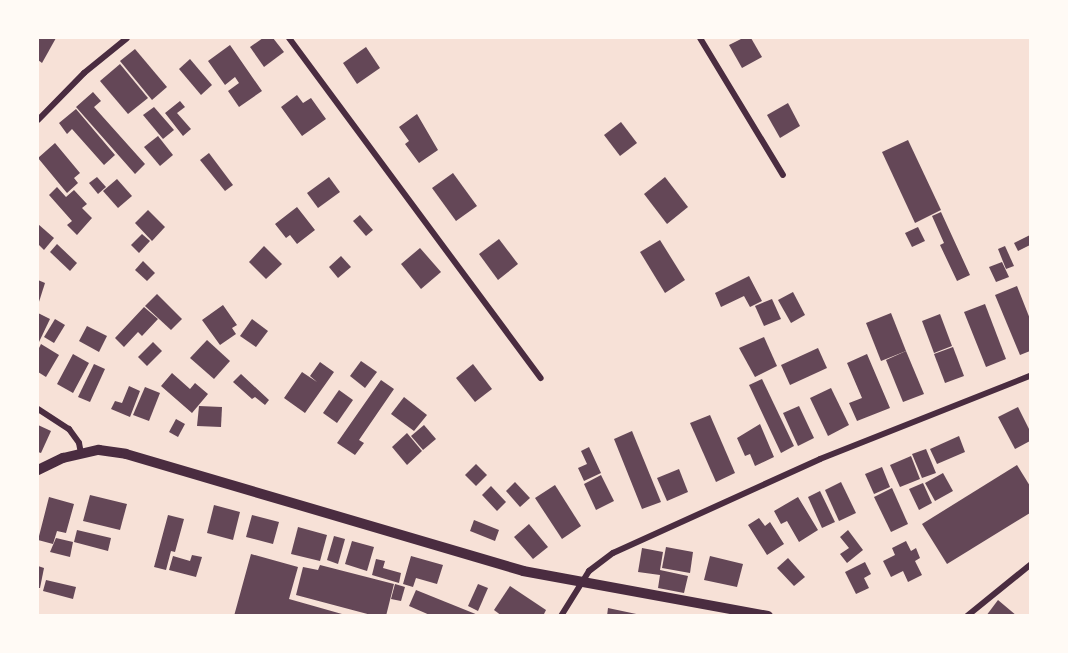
<!DOCTYPE html>
<style>
body{margin:0}
#map{position:relative;width:1068px;height:653px;overflow:hidden;background:#f7e1d7;font-family:"Source Sans 3",sans-serif}
div>[style]{position:absolute}
[style*='--x']{left:calc(var(--x)*1px);top:calc(var(--y)*1px);width:calc(var(--w)*1px);rotate:calc(var(--a)*1deg)}
.building>*{inset:0;background:#644757}
.minor>*{height:6px;margin:-3px;padding:0 3px;transform-origin:3px;border-radius:3px;background:#4a2c40}
.secondary>*{height:10px;margin:-5px;padding:0 5px;transform-origin:5px;border-radius:5px;background:#4a2c40}
span{translate:-50% -50%;white-space:nowrap;text-align:center;line-height:1.15;-webkit-text-stroke:4.5px #fffaf5;paint-order:stroke}
.frame{position:absolute;inset:0;border:39px solid #fffaf5;pointer-events:none}
</style>
<div id="map">
<div class="building">
<div style="clip-path:polygon(38px 38px,56px 38px,42px 63px,38px 60px)"></div>
<div style="clip-path:polygon(263px 38px,273px 38px,284px 52px,264px 67px,250px 47px)"></div>
<div style="clip-path:polygon(743px 38px,751px 38px,762px 57px,742px 68px,729px 45px)"></div>
<div style="clip-path:polygon(230px 45px,262px 91px,239px 107px,228px 91px,239px 83px,235px 77px,225px 85px,208px 61px)"></div>
<div style="clip-path:polygon(366px 47px,380px 68px,357px 84px,343px 63px)"></div>
<div style="clip-path:polygon(135px 49px,167px 87px,152px 100px,120px 61px)"></div>
<div style="clip-path:polygon(190px 59px,212px 85px,201px 95px,179px 69px)"></div>
<div style="clip-path:polygon(120px 64px,148px 98px,128px 114px,100px 81px)"></div>
<div style="clip-path:polygon(93px 92px,101px 101px,94px 107px,145px 164px,135px 174px,76px 107px)"></div>
<div style="clip-path:polygon(297px 95px,303px 103px,311px 98px,326px 119px,302px 136px,281px 107px)"></div>
<div style="clip-path:polygon(180px 101px,185px 107px,177px 113px,191px 129px,183px 136px,165px 113px)"></div>
<div style="clip-path:polygon(788px 103px,800px 126px,780px 138px,767px 115px)"></div>
<div style="clip-path:polygon(154px 107px,174px 130px,163px 139px,143px 115px)"></div>
<div style="clip-path:polygon(76px 109px,115px 155px,104px 165px,72px 129px,67px 134px,59px 123px)"></div>
<div style="clip-path:polygon(417px 114px,438px 150px,419px 163px,405px 144px,409px 141px,399px 127px)"></div>
<div style="clip-path:polygon(621px 122px,637px 143px,620px 156px,604px 135px)"></div>
<div style="clip-path:polygon(158px 136px,173px 155px,160px 166px,144px 147px)"></div>
<div style="clip-path:polygon(908px 140px,941px 210px,915px 223px,882px 152px)"></div>
<div style="clip-path:polygon(55px 143px,80px 173px,74px 178px,78px 183px,67px 193px,38px 158px)"></div>
<div style="clip-path:polygon(209px 153px,233px 185px,225px 191px,200px 160px)"></div>
<div style="clip-path:polygon(453px 173px,477px 206px,456px 221px,432px 188px)"></div>
<div style="clip-path:polygon(97px 177px,106px 187px,98px 194px,89px 183px)"></div>
<div style="clip-path:polygon(329px 177px,340px 192px,318px 208px,307px 193px)"></div>
<div style="clip-path:polygon(665px 177px,688px 207px,667px 224px,644px 194px)"></div>
<div style="clip-path:polygon(117px 179px,132px 196px,118px 208px,103px 191px)"></div>
<div style="clip-path:polygon(57px 187px,66px 197px,74px 190px,87px 204px,82px 208px,92px 218px,77px 235px,67px 225px,72px 221px,49px 195px)"></div>
<div style="clip-path:polygon(297px 207px,315px 230px,297px 244px,290px 235px,286px 238px,275px 224px)"></div>
<div style="clip-path:polygon(148px 210px,165px 227px,152px 241px,135px 223px)"></div>
<div style="clip-path:polygon(941px 212px,970px 275px,957px 281px,940px 245px,944px 243px,932px 216px)"></div>
<div style="clip-path:polygon(360px 215px,373px 230px,366px 236px,353px 221px)"></div>
<div style="clip-path:polygon(38px 224px,54px 238px,44px 250px,38px 244px)"></div>
<div style="clip-path:polygon(918px 227px,925px 241px,912px 247px,905px 233px)"></div>
<div style="clip-path:polygon(142px 234px,150px 241px,139px 253px,131px 245px)"></div>
<div style="clip-path:polygon(1030px 235px,1030px 245px,1018px 251px,1014px 243px)"></div>
<div style="clip-path:polygon(499px 239px,518px 264px,498px 280px,479px 254px)"></div>
<div style="clip-path:polygon(660px 240px,685px 280px,665px 293px,640px 252px)"></div>
<div style="clip-path:polygon(57px 244px,77px 263px,70px 271px,50px 252px)"></div>
<div style="clip-path:polygon(264px 246px,282px 264px,266px 279px,249px 262px)"></div>
<div style="clip-path:polygon(1005px 246px,1014px 266px,1006px 269px,998px 249px)"></div>
<div style="clip-path:polygon(420px 248px,441px 272px,421px 289px,401px 264px)"></div>
<div style="clip-path:polygon(341px 256px,351px 267px,338px 278px,329px 267px)"></div>
<div style="clip-path:polygon(143px 261px,155px 273px,147px 281px,135px 270px)"></div>
<div style="clip-path:polygon(1002px 262px,1009px 277px,996px 282px,989px 267px)"></div>
<div style="clip-path:polygon(749px 276px,762px 301px,750px 307px,744px 296px,721px 307px,715px 293px)"></div>
<div style="clip-path:polygon(38px 280px,45px 283px,38px 305px)"></div>
<div style="clip-path:polygon(1017px 286px,1030px 319px,1030px 351px,1020px 355px,995px 295px)"></div>
<div style="clip-path:polygon(793px 292px,805px 315px,791px 323px,778px 300px)"></div>
<div style="clip-path:polygon(157px 294px,182px 319px,171px 330px,145px 306px)"></div>
<div style="clip-path:polygon(772px 299px,781px 319px,764px 326px,755px 306px)"></div>
<div style="clip-path:polygon(985px 304px,1006px 359px,986px 367px,964px 312px)"></div>
<div style="clip-path:polygon(223px 305px,237px 325px,232px 328px,236px 334px,220px 345px,202px 320px)"></div>
<div style="clip-path:polygon(144px 307px,158px 319px,142px 336px,138px 332px,124px 347px,115px 338px)"></div>
<div style="clip-path:polygon(38px 313px,50px 319px,39px 342px,38px 341px)"></div>
<div style="clip-path:polygon(891px 313px,906px 351px,881px 361px,866px 323px)"></div>
<div style="clip-path:polygon(940px 314px,952px 346px,934px 353px,922px 321px)"></div>
<div style="clip-path:polygon(55px 319px,65px 325px,54px 343px,44px 337px)"></div>
<div style="clip-path:polygon(252px 319px,268px 331px,256px 347px,240px 336px)"></div>
<div style="clip-path:polygon(87px 326px,107px 336px,99px 352px,79px 341px)"></div>
<div style="clip-path:polygon(764px 337px,777px 366px,755px 377px,739px 348px)"></div>
<div style="clip-path:polygon(207px 340px,230px 361px,214px 379px,190px 358px)"></div>
<div style="clip-path:polygon(153px 342px,162px 351px,147px 366px,138px 357px)"></div>
<div style="clip-path:polygon(41px 344px,59px 355px,46px 377px,38px 372px,38px 350px)"></div>
<div style="clip-path:polygon(953px 347px,964px 376px,945px 383px,934px 354px)"></div>
<div style="clip-path:polygon(818px 348px,827px 368px,790px 385px,781px 365px)"></div>
<div style="clip-path:polygon(906px 351px,924px 394px,903px 402px,886px 360px)"></div>
<div style="clip-path:polygon(73px 354px,89px 363px,73px 393px,57px 384px)"></div>
<div style="clip-path:polygon(867px 354px,890px 408px,857px 421px,849px 403px,862px 398px,847px 363px)"></div>
<div style="clip-path:polygon(361px 361px,377px 372px,365px 388px,350px 376px)"></div>
<div style="clip-path:polygon(320px 362px,334px 372px,305px 413px,284px 398px,302px 372px,317px 382px,310px 376px)"></div>
<div style="clip-path:polygon(94px 364px,105px 369px,90px 402px,78px 397px)"></div>
<div style="clip-path:polygon(473px 364px,492px 389px,475px 402px,456px 378px)"></div>
<div style="clip-path:polygon(172px 373px,190px 389px,195px 383px,208px 394px,192px 413px,161px 386px)"></div>
<div style="clip-path:polygon(241px 374px,269px 400px,265px 405px,255px 397px,252px 399px,233px 382px)"></div>
<div style="clip-path:polygon(762px 379px,794px 446px,781px 453px,749px 385px)"></div>
<div style="clip-path:polygon(381px 380px,394px 389px,359px 440px,364px 443px,355px 455px,337px 443px)"></div>
<div style="clip-path:polygon(129px 386px,140px 391px,130px 417px,111px 409px,115px 401px,122px 403px)"></div>
<div style="clip-path:polygon(145px 387px,160px 393px,149px 421px,133px 415px)"></div>
<div style="clip-path:polygon(831px 388px,849px 425px,828px 436px,810px 398px)"></div>
<div style="clip-path:polygon(339px 390px,353px 400px,337px 423px,323px 413px)"></div>
<div style="clip-path:polygon(404px 397px,427px 415px,414px 431px,391px 414px)"></div>
<div style="clip-path:polygon(199px 406px,222px 407px,221px 427px,197px 426px)"></div>
<div style="clip-path:polygon(799px 406px,814px 438px,798px 446px,783px 413px)"></div>
<div style="clip-path:polygon(1018px 407px,1030px 431px,1030px 441px,1015px 449px,998px 417px)"></div>
<div style="clip-path:polygon(710px 415px,735px 473px,716px 482px,690px 423px)"></div>
<div style="clip-path:polygon(176px 419px,185px 424px,178px 437px,169px 432px)"></div>
<div style="clip-path:polygon(760px 424px,774px 457px,755px 466px,750px 454px,745px 456px,737px 438px)"></div>
<div style="clip-path:polygon(38px 425px,51px 431px,41px 453px,38px 452px)"></div>
<div style="clip-path:polygon(424px 425px,436px 439px,423px 450px,411px 436px)"></div>
<div style="clip-path:polygon(632px 431px,661px 502px,642px 509px,614px 439px)"></div>
<div style="clip-path:polygon(407px 433px,422px 451px,407px 465px,392px 447px)"></div>
<div style="clip-path:polygon(959px 436px,965px 452px,937px 464px,930px 449px)"></div>
<div style="clip-path:polygon(589px 447px,601px 473px,584px 481px,578px 468px,587px 464px,581px 451px)"></div>
<div style="clip-path:polygon(926px 449px,936px 473px,922px 478px,912px 454px)"></div>
<div style="clip-path:polygon(911px 456px,920px 479px,900px 487px,890px 465px)"></div>
<div style="clip-path:polygon(476px 464px,487px 475px,476px 486px,465px 475px)"></div>
<div style="clip-path:polygon(1017px 465px,1030px 486px,1030px 513px,947px 564px,922px 524px)"></div>
<div style="clip-path:polygon(882px 467px,890px 487px,874px 494px,865px 474px)"></div>
<div style="clip-path:polygon(679px 469px,688px 492px,667px 501px,657px 478px)"></div>
<div style="clip-path:polygon(943px 473px,953px 491px,935px 501px,925px 483px)"></div>
<div style="clip-path:polygon(601px 475px,614px 501px,596px 510px,584px 484px)"></div>
<div style="clip-path:polygon(515px 482px,530px 498px,520px 507px,506px 491px)"></div>
<div style="clip-path:polygon(841px 482px,856px 513px,839px 521px,825px 490px)"></div>
<div style="clip-path:polygon(923px 483px,932px 503px,919px 510px,909px 489px)"></div>
<div style="clip-path:polygon(555px 485px,581px 526px,562px 539px,535px 498px)"></div>
<div style="clip-path:polygon(491px 486px,506px 502px,497px 511px,482px 495px)"></div>
<div style="clip-path:polygon(892px 488px,908px 524px,891px 532px,874px 497px)"></div>
<div style="clip-path:polygon(820px 491px,835px 522px,822px 528px,808px 497px)"></div>
<div style="clip-path:polygon(90px 495px,127px 504px,120px 530px,83px 521px)"></div>
<div style="clip-path:polygon(49px 497px,74px 504px,66px 533px,57px 531px,53px 544px,38px 540px)"></div>
<div style="clip-path:polygon(798px 497px,818px 530px,799px 542px,787px 521px,781px 524px,774px 511px)"></div>
<div style="clip-path:polygon(214px 505px,240px 512px,233px 540px,207px 533px)"></div>
<div style="clip-path:polygon(168px 515px,184px 519px,175px 552px,171px 551px,166px 570px,154px 567px)"></div>
<div style="clip-path:polygon(252px 515px,279px 522px,273px 544px,246px 537px)"></div>
<div style="clip-path:polygon(759px 518px,765px 526px,770px 522px,784px 544px,767px 555px,748px 525px)"></div>
<div style="clip-path:polygon(474px 520px,499px 530px,495px 541px,470px 531px)"></div>
<div style="clip-path:polygon(529px 524px,548px 547px,533px 559px,514px 537px)"></div>
<div style="clip-path:polygon(298px 527px,327px 535px,320px 561px,291px 554px)"></div>
<div style="clip-path:polygon(77px 530px,111px 538px,108px 551px,74px 542px)"></div>
<div style="clip-path:polygon(848px 530px,863px 550px,847px 563px,840px 554px,849px 548px,840px 537px)"></div>
<div style="clip-path:polygon(334px 536px,345px 539px,338px 564px,327px 560px)"></div>
<div style="clip-path:polygon(56px 538px,73px 542px,70px 557px,50px 552px)"></div>
<div style="clip-path:polygon(352px 541px,374px 547px,367px 571px,345px 564px)"></div>
<div style="clip-path:polygon(906px 541px,911px 551px,916px 548px,920px 558px,915px 561px,922px 575px,908px 582px,903px 571px,891px 577px,883px 561px,895px 555px,892px 548px)"></div>
<div style="clip-path:polygon(666px 547px,693px 552px,690px 573px,662px 568px)"></div>
<div style="clip-path:polygon(642px 548px,663px 552px,660px 570px,688px 576px,684px 593px,658px 588px,660px 575px,638px 572px)"></div>
<div style="clip-path:polygon(251px 554px,298px 567px,289px 599px,349px 616px,234px 616px)"></div>
<div style="clip-path:polygon(192px 555px,202px 557px,196px 577px,169px 570px,173px 556px,190px 561px)"></div>
<div style="clip-path:polygon(411px 556px,443px 565px,437px 584px,416px 578px,413px 587px,403px 584px)"></div>
<div style="clip-path:polygon(710px 556px,743px 564px,737px 587px,704px 580px)"></div>
<div style="clip-path:polygon(788px 558px,805px 577px,794px 586px,777px 568px)"></div>
<div style="clip-path:polygon(376px 559px,385px 561px,383px 568px,401px 573px,399px 583px,372px 575px)"></div>
<div style="clip-path:polygon(865px 562px,871px 574px,864px 578px,869px 588px,856px 594px,845px 572px)"></div>
<div style="clip-path:polygon(320px 565px,394px 584px,386px 616px,375px 616px,296px 595px,303px 567px,318px 570px)"></div>
<div style="clip-path:polygon(38px 566px,44px 568px,40px 588px,38px 588px)"></div>
<div style="clip-path:polygon(46px 580px,76px 587px,73px 599px,43px 591px)"></div>
<div style="clip-path:polygon(395px 584px,405px 587px,401px 601px,391px 599px)"></div>
<div style="clip-path:polygon(478px 584px,488px 588px,478px 611px,468px 606px)"></div>
<div style="clip-path:polygon(510px 586px,546px 610px,543px 616px,502px 616px,494px 610px)"></div>
<div style="clip-path:polygon(416px 590px,478px 615px,478px 616px,432px 616px,409px 606px)"></div>
<div style="clip-path:polygon(998px 600px,1017px 616px,986px 616px)"></div>
<div style="clip-path:polygon(608px 608px,641px 615px,640px 616px,607px 616px)"></div>
</div>
<div class="minor">
<div style="--x:289;--y:38;--w:423;--a:53.5"></div>
<div style="--x:700;--y:38;--w:160;--a:58.8"></div>
<div style="--x:38;--y:120;--w:66;--a:-45.6"></div>
<div style="--x:84;--y:73;--w:55;--a:-39.1"></div>
<div style="--x:38;--y:409;--w:37;--a:33"></div>
<div style="--x:69;--y:429;--w:17;--a:54"></div>
<div style="--x:79;--y:443;--w:10;--a:79"></div>
<div style="--x:561;--y:616;--w:53;--a:-58.1"></div>
<div style="--x:589;--y:571;--w:30;--a:-37"></div>
<div style="--x:613;--y:553;--w:227;--a:-24.4"></div>
<div style="--x:820;--y:459;--w:226;--a:-21.6"></div>
<div style="--x:967;--y:616;--w:81;--a:-39"></div>
</div>
<div class="secondary">
<div style="--x:38;--y:470;--w:28;--a:-26"></div>
<div style="--x:63;--y:458;--w:37;--a:-13"></div>
<div style="--x:99;--y:450;--w:27;--a:8"></div>
<div style="--x:126;--y:454;--w:414;--a:16.4"></div>
<div style="--x:523;--y:571;--w:249;--a:10.4"></div>
</div>
<div class="frame"></div>
</div>
